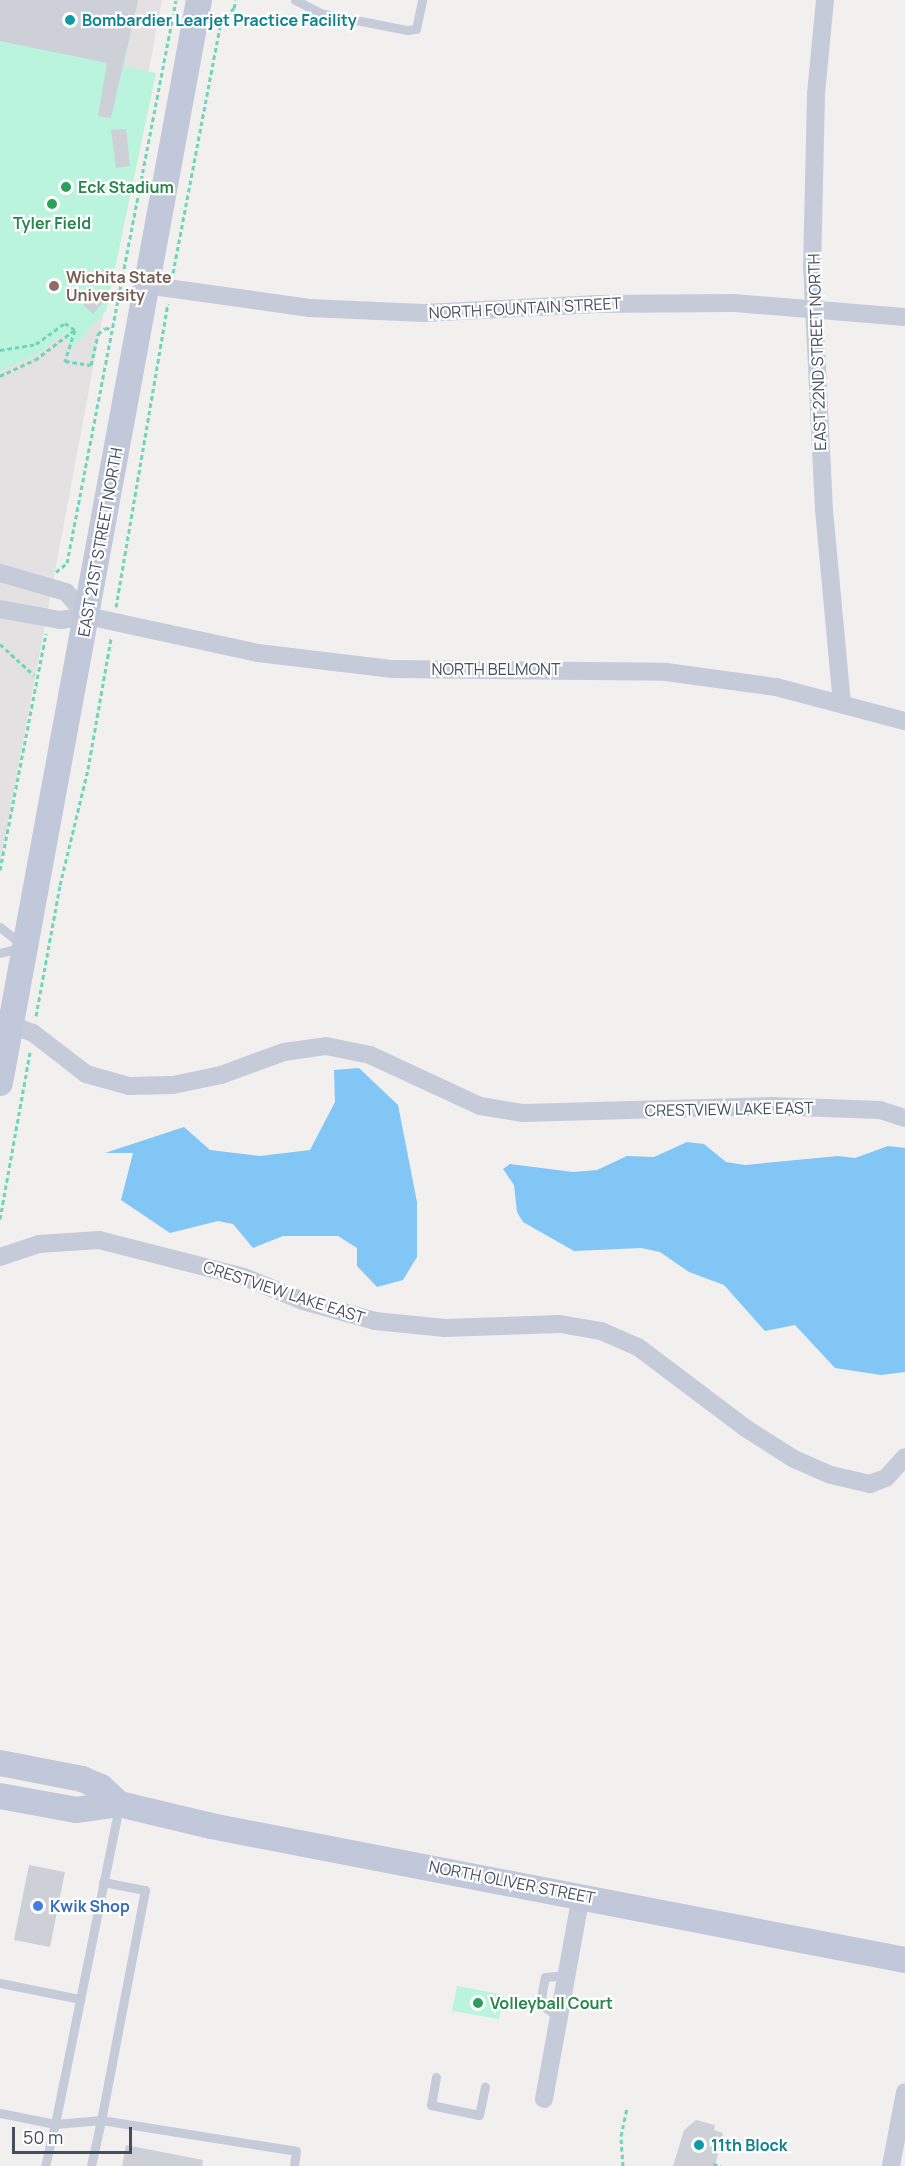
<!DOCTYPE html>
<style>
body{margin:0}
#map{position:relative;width:905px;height:2166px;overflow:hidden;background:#f2f0ef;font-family:Manrope,sans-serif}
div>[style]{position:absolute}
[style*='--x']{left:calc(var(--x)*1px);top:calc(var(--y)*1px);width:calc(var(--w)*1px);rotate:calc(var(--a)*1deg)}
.education>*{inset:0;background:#e3e1e1}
.green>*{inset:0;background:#baf4dc}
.water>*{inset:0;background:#82c6f6}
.building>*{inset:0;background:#ced0d8}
.path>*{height:3px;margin-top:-1.5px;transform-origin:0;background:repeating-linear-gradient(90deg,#6ed6b7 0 4.5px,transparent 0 7.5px)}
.service>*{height:9px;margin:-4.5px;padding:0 4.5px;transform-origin:4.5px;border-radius:4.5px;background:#c5cbd8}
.minor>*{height:18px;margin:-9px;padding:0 9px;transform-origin:9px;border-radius:9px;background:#c5cbd8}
.secondary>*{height:26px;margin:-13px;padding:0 13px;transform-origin:13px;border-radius:13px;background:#c0c8da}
.dots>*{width:16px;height:16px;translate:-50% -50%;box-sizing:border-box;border:3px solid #fff;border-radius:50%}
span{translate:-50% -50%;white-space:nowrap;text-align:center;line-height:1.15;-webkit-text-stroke:4.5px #fff;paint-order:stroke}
.culture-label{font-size:16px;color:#0d838f;font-weight:700}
.left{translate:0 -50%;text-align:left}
.leisure-label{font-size:16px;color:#27864d;font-weight:700}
.education-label{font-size:16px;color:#785e54;font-weight:700}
.street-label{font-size:16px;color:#454e5f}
.shop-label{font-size:16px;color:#366cbe;font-weight:700}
.scale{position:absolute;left:12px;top:2127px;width:120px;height:27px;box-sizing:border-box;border:3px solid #454e5f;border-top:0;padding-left:8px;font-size:18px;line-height:21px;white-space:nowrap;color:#454e5f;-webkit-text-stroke:4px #fff;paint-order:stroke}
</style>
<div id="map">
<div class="education">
<div style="clip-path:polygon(0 0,162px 0,0 865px)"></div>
</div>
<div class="green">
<div style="clip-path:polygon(0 0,138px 0,124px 66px,156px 73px,106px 311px,73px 348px,62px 335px,39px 353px,0 371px)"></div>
<div style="clip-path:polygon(457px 1986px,504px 1995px,499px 2019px,452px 2011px)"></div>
</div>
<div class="water">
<div style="clip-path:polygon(359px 1068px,398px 1105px,417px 1202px,417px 1257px,403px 1280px,377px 1287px,357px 1266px,357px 1248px,338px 1236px,283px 1236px,253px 1248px,233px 1224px,218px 1221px,170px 1233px,121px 1200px,133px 1153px,105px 1153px,184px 1127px,210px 1150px,260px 1156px,310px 1150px,335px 1102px,334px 1070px)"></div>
<div style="clip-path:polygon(687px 1142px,704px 1144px,726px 1162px,745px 1165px,838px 1156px,855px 1158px,888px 1146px,905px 1148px,905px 1372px,881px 1375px,835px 1368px,795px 1325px,765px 1331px,724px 1285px,689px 1272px,660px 1252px,641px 1248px,574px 1251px,523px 1222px,517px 1212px,514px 1185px,503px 1169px,510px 1164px,573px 1172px,597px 1170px,627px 1156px,654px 1157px)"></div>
</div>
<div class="building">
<div style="clip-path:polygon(0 0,138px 0,111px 118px,98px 116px,107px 63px,0 41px)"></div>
<div style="clip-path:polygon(126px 129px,130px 166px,116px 168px,111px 130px)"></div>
<div style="clip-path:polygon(95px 292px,105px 300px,93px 314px,83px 305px)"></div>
<div style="clip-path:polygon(29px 1865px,65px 1872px,50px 1947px,14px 1940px)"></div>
<div style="clip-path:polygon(696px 2120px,715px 2125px,714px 2130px,723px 2133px,715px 2166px,673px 2166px,684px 2130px)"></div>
<div style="clip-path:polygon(126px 2145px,203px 2160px,202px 2166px,122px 2166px)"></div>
</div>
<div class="path">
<div style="--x:173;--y:273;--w:256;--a:-79.2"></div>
<div style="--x:221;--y:22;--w:19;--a:-47"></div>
<div style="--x:234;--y:8;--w:8;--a:-76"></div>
<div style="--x:75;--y:330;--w:33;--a:108"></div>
<div style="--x:65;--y:361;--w:26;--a:9"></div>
<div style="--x:91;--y:365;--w:32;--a:-77"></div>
<div style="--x:98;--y:334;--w:9;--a:-41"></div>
<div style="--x:105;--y:328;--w:7;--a:8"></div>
<div style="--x:0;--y:350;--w:36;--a:-9"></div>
<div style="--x:36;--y:344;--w:36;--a:-36"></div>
<div style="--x:65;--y:323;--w:12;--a:35"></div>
<div style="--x:0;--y:376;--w:38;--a:-25"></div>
<div style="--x:35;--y:360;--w:48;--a:-37.3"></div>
<div style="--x:56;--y:572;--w:14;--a:-39"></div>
<div style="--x:67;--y:563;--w:573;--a:-79.04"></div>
<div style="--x:116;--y:607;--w:308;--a:-80.3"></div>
<div style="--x:0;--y:644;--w:46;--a:42.4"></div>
<div style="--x:0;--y:870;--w:241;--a:-79"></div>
<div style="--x:36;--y:1016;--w:133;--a:-79.6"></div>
<div style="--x:60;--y:885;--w:119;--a:-76.4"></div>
<div style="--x:88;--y:769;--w:133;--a:-80"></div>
<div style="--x:0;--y:1219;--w:170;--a:-79.8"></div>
<div style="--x:713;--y:2164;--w:8;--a:14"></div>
<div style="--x:623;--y:2166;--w:30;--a:-94"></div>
<div style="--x:621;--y:2136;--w:30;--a:-78"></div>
</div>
<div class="service">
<div style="--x:295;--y:0;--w:28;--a:27"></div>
<div style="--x:320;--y:13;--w:89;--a:11.1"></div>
<div style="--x:407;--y:30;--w:9;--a:-6"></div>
<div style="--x:416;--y:29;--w:30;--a:-78"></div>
<div style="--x:0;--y:927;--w:32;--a:39"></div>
<div style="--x:25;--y:947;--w:26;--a:167"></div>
<div style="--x:103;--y:1882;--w:43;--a:10.8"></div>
<div style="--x:145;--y:1890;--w:234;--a:100.8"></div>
<div style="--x:101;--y:2120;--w:197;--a:9"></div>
<div style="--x:296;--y:2151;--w:15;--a:98"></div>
<div style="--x:0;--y:1983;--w:82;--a:11.3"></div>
<div style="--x:559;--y:2017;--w:23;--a:-146"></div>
<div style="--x:540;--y:2004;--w:27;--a:-80"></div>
<div style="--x:545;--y:1977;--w:22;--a:-5"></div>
<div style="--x:436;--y:2077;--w:28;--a:100"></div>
<div style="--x:431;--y:2105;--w:49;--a:11.8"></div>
<div style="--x:479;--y:2115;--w:29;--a:-78"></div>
<div style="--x:0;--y:2113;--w:56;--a:11.3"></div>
<div style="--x:55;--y:2124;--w:43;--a:103.4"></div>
<div style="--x:91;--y:2166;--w:47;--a:-77.7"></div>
<div style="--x:101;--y:2120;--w:46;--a:175"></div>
<div style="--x:55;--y:2124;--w:324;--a:-78.6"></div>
</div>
<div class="minor">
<div style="--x:825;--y:0;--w:94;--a:95.5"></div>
<div style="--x:816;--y:94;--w:171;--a:91.3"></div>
<div style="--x:812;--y:265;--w:245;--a:87.2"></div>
<div style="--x:824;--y:510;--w:195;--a:84.7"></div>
<div style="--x:146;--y:285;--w:165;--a:8"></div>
<div style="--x:309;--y:308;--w:115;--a:2.5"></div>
<div style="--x:424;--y:313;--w:174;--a:-3"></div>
<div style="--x:598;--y:304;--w:136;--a:-0.4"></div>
<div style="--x:734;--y:303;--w:172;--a:4.7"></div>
<div style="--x:0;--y:573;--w:69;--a:16.1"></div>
<div style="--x:66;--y:592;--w:32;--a:49"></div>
<div style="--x:0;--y:609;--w:61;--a:10.4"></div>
<div style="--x:60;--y:620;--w:27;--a:-8"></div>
<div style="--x:87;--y:616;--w:175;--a:12.2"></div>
<div style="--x:258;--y:653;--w:136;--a:6.8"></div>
<div style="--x:393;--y:669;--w:273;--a:0.6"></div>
<div style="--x:666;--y:672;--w:111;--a:7.8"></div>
<div style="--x:776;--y:687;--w:133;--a:14.8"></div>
<div style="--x:11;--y:1025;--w:23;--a:20"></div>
<div style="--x:33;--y:1033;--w:67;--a:37.7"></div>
<div style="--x:86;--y:1074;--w:45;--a:15.6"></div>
<div style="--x:129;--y:1086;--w:44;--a:-1.3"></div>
<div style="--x:173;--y:1085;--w:49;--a:-11.8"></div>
<div style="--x:221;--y:1075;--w:67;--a:-20.1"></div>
<div style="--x:284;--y:1052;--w:42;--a:-8.1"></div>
<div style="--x:326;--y:1046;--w:45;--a:11.6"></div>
<div style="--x:370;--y:1055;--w:121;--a:24.9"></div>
<div style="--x:480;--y:1106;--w:44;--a:9.2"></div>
<div style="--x:523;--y:1113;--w:247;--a:-1.6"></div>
<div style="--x:770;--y:1106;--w:110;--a:2.1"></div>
<div style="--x:880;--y:1110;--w:26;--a:18"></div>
<div style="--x:0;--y:1257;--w:41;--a:-18.4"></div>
<div style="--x:39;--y:1244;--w:60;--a:-3.8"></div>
<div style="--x:99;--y:1240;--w:150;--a:14.3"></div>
<div style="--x:244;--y:1277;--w:64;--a:22.1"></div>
<div style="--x:303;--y:1301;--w:75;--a:15.5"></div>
<div style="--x:375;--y:1321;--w:70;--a:5.7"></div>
<div style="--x:445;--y:1328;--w:115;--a:-2"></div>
<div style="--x:560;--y:1324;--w:42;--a:9.7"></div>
<div style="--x:601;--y:1331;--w:40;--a:23.4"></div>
<div style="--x:638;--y:1347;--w:136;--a:37"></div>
<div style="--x:747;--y:1429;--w:56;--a:32.6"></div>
<div style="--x:794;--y:1459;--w:40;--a:23.4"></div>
<div style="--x:831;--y:1475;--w:40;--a:13"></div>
<div style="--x:870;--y:1484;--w:17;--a:-21"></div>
<div style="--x:886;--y:1478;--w:28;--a:-48"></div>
<div style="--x:544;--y:2099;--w:207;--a:-79.7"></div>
<div style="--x:891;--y:2166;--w:75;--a:-79.3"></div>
</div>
<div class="secondary">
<div style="--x:0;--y:1083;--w:1101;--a:-79.59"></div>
<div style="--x:0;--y:1763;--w:84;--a:11"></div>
<div style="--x:82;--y:1779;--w:21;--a:23"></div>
<div style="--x:101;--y:1787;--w:25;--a:43"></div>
<div style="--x:0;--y:1796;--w:77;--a:10.4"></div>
<div style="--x:76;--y:1810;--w:43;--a:-7.9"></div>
<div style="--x:119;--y:1804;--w:95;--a:13.4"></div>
<div style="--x:211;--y:1826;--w:707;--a:10.93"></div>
</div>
<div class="dots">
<div style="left:70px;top:20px;background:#0f9aa8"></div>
<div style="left:66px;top:187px;background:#2e9e5b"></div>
<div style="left:52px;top:204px;background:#2e9e5b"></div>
<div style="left:54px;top:286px;background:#8d6e63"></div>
<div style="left:38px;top:1906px;background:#3f7fe0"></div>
<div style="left:478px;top:2003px;background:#2e9e5b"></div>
<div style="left:699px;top:2145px;background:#0f9aa8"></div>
</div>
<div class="culture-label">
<span class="left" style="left:82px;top:20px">Bombardier Learjet Practice Facility</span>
<span class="left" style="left:711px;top:2145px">11th Block</span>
</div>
<div class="leisure-label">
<span class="left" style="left:78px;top:187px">Eck Stadium</span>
<span style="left:52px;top:223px">Tyler Field</span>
<span class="left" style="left:490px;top:2003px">Volleyball Court</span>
</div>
<div class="education-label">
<span class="left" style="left:66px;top:286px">Wichita State<br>University</span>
</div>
<div class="street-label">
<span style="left:525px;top:308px;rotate:-3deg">NORTH FOUNTAIN STREET</span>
<span style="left:817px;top:352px;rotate:-92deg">EAST 22ND STREET NORTH</span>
<span style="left:100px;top:542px;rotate:-80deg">EAST 21ST STREET NORTH</span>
<span style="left:496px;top:669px">NORTH BELMONT</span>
<span style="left:729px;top:1109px;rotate:-1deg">CRESTVIEW LAKE EAST</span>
<span style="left:284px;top:1292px;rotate:18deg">CRESTVIEW LAKE EAST</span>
<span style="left:512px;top:1882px;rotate:11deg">NORTH OLIVER STREET</span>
</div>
<div class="shop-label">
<span class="left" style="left:50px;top:1906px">Kwik Shop</span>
</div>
<div class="scale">50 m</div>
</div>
